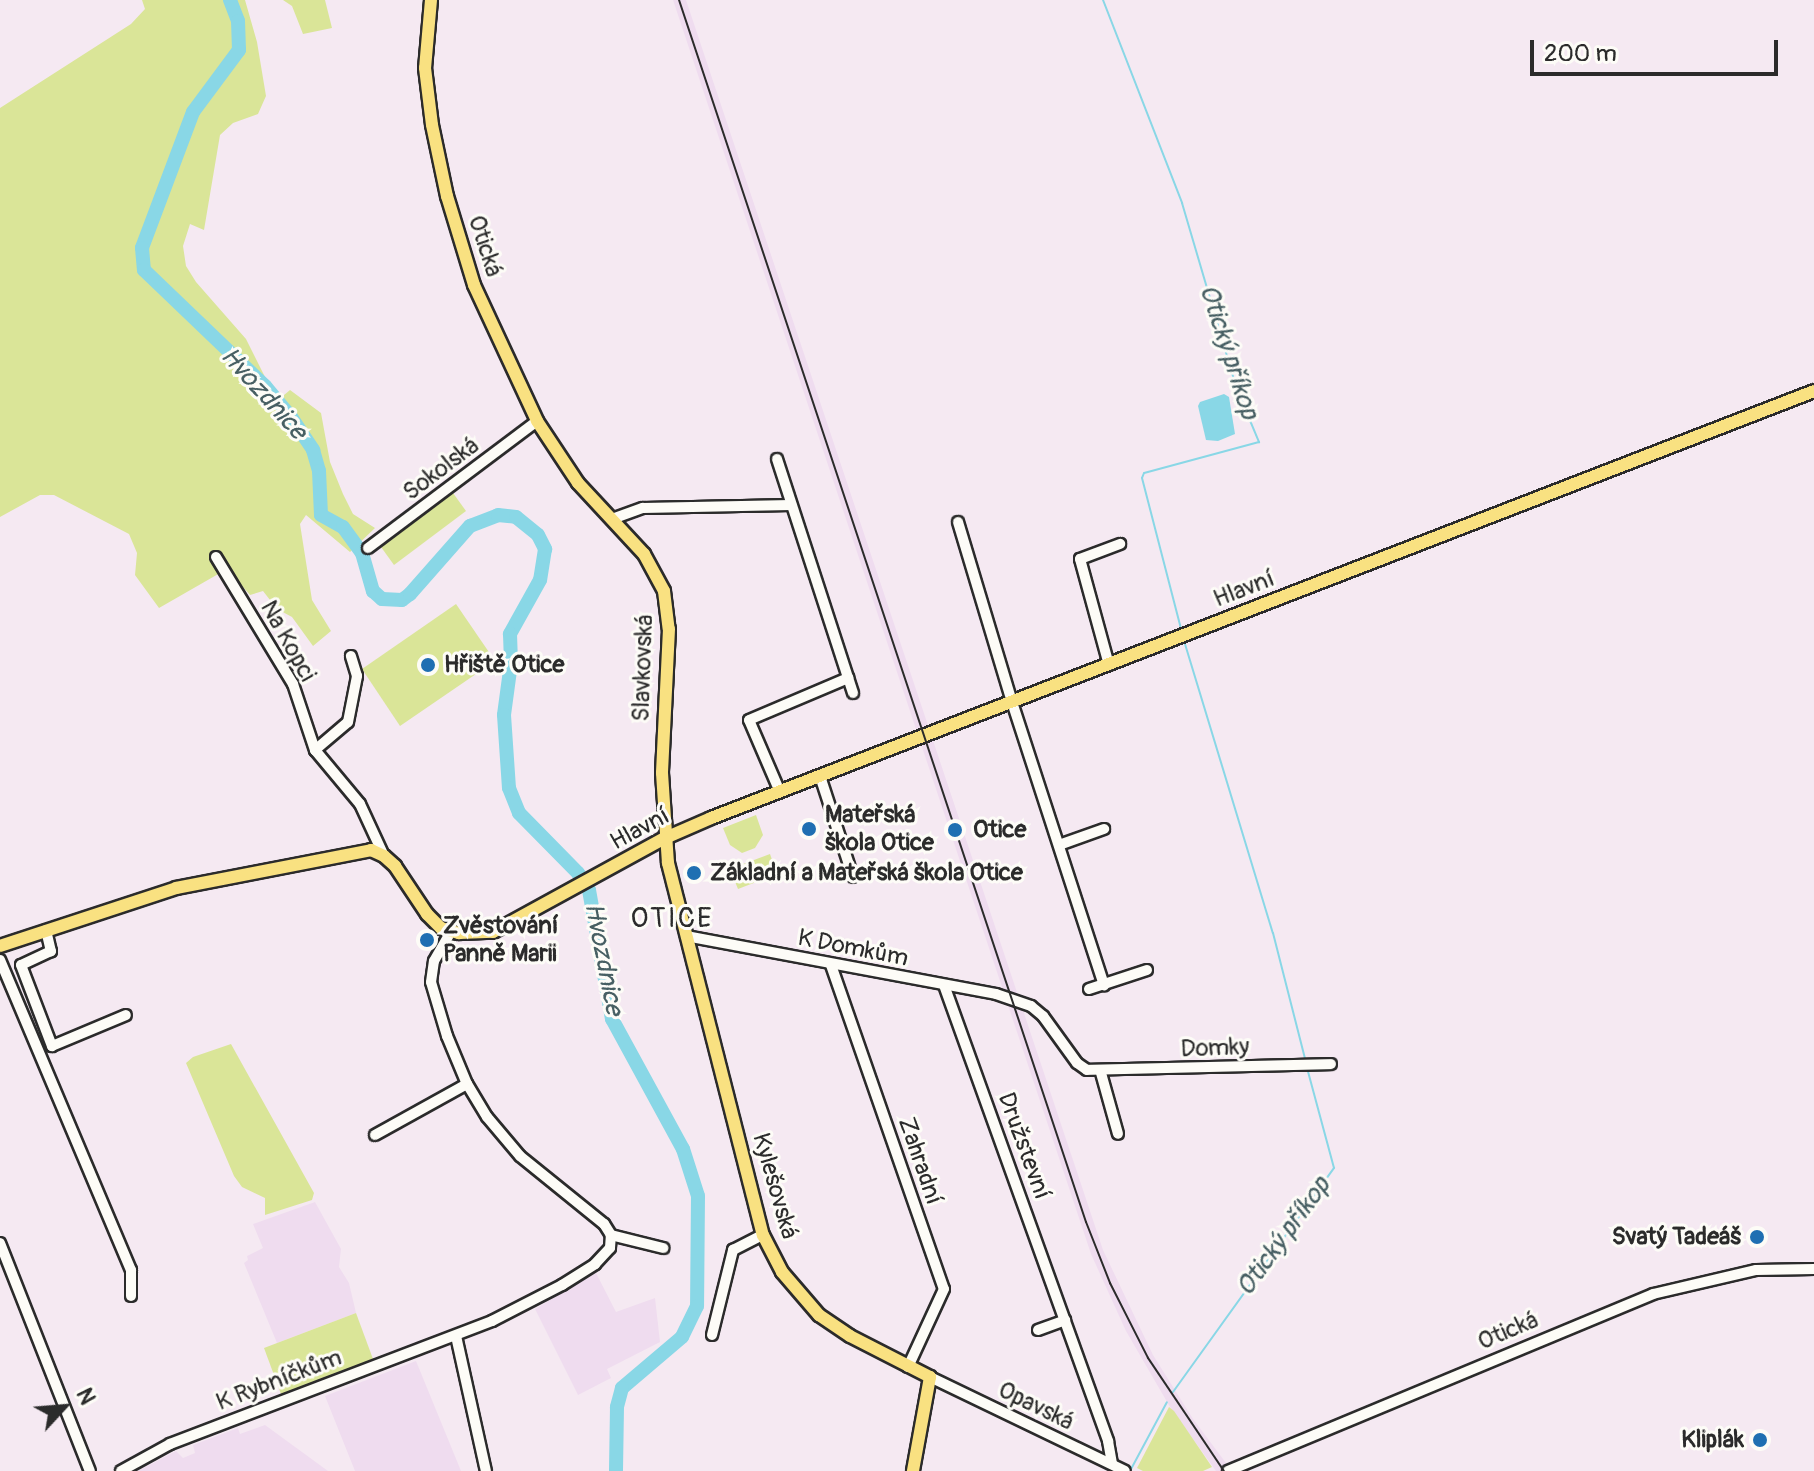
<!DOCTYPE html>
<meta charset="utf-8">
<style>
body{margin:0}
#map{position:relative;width:1814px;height:1471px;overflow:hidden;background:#f5e9f2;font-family:Pangolin,sans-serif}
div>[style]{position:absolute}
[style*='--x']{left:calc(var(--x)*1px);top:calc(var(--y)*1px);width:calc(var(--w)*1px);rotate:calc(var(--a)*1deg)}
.built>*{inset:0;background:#efdcef}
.green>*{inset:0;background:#dae598}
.water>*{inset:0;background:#89d7e6}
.stream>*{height:2px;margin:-1px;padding:0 1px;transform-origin:1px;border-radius:1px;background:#89d7e6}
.river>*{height:14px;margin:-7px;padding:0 7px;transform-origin:7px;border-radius:7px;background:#89d7e6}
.roads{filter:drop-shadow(2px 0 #2b2b2b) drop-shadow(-2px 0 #2b2b2b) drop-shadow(0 2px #2b2b2b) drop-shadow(0 -2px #2b2b2b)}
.minor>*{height:10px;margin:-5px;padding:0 5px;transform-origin:5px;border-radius:5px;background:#fdfcf7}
.major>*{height:12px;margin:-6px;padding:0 6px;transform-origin:6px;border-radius:6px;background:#f9e181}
.rail>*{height:2px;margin:-1px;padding:0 1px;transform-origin:1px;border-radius:1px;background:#2b2b2b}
.dots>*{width:22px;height:22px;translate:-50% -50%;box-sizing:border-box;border:4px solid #fdfcf7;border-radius:50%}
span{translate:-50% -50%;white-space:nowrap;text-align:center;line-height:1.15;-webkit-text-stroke:6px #fdfcf7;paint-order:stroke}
.street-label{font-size:24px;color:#2b2b2b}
.poi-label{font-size:24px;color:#2b2b2b;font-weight:700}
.left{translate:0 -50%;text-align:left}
.right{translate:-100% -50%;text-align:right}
.water-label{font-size:26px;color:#475f63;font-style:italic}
.quarter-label{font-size:28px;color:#2b2b2b;letter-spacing:2px}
.north{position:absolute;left:24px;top:1367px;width:80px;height:80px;-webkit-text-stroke:6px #fdfcf7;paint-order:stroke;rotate:64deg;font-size:22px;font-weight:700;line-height:32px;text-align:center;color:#2b2b2b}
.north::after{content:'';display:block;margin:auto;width:28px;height:36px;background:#2b2b2b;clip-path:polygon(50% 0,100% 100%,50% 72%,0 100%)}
.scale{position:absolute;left:1530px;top:40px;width:248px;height:36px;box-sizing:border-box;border:4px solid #2b2b2b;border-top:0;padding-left:10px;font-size:24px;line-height:28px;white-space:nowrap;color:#2b2b2b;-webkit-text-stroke:6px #fdfcf7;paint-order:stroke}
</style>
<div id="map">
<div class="built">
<div style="clip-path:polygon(673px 0,686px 0,1103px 1250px,1153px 1355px,1193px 1419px,1232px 1471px,1216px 1471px,1170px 1407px,1126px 1331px,1091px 1254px)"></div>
<div style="clip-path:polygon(315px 1202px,341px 1249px,339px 1267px,349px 1283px,356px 1313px,277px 1343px,244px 1263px,248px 1260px,247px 1256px,263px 1248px,253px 1224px)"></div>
<div style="clip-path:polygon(596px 1273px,616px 1312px,655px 1298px,660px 1342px,607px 1369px,611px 1378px,578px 1395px,535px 1309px)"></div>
<div style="clip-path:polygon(416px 1361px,461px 1471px,355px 1471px,325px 1396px)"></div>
<div style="clip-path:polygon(265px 1425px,328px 1471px,138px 1471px,176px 1451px,183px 1458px,195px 1453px,193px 1445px,238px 1428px,240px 1434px)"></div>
</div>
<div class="green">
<div style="clip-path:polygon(142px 0,245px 0,257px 42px,266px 96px,258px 114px,233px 123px,220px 135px,204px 230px,190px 224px,183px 246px,186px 266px,196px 282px,246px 339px,277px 401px,290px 390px,321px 413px,330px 462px,343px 494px,353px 514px,375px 528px,350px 552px,306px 515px,300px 524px,312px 600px,331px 631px,313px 646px,292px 617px,277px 609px,263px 591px,250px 595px,227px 569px,159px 608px,135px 575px,137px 553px,129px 534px,54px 495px,40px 495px,0 517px,0 108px,131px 24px,145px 9px)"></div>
<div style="clip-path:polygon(283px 0,325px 0,332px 28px,303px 34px,292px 6px)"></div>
<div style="clip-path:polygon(453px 493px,466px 511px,394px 565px,381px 547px)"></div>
<div style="clip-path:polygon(456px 604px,495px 661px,400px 726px,362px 669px)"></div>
<div style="clip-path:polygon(756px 815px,763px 835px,755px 848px,742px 853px,730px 845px,723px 828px)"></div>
<div style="clip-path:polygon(770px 854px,777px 874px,738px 889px,730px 869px)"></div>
<div style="clip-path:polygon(231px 1044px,314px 1193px,312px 1200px,265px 1215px,265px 1198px,242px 1187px,234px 1176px,186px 1063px,193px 1057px)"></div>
<div style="clip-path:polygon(356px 1313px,373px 1359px,281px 1394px,264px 1348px)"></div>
<div style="clip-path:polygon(1169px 1407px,1174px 1411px,1212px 1467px,1203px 1471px,1143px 1471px,1137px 1468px)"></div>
</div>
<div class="water">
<div style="clip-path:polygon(1224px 394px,1229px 397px,1235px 434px,1218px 441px,1206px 440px,1198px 406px,1200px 402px)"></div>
</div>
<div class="stream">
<div style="--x:1103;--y:0;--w:218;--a:68.7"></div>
<div style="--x:1182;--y:203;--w:192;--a:73.6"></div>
<div style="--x:1236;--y:387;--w:60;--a:67.3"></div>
<div style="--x:1259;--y:442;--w:119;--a:164.9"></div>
<div style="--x:1144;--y:473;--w:5;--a:112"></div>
<div style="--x:1142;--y:478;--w:156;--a:75.5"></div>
<div style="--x:1185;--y:644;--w:302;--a:73.1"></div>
<div style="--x:1273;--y:933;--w:130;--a:75.7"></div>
<div style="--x:1173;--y:1392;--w:276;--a:-54.3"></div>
<div style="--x:1334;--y:1168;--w:104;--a:-105.1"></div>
<div style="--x:1130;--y:1471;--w:78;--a:-61.8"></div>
</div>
<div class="river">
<div style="--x:230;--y:0;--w:22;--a:69"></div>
<div style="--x:238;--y:21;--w:29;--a:88"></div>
<div style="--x:239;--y:50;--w:77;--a:126.6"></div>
<div style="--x:193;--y:112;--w:145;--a:110.6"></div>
<div style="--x:142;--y:248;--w:22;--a:85"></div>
<div style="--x:144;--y:270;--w:168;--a:43.8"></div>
<div style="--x:265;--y:386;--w:40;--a:50"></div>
<div style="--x:291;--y:417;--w:40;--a:56"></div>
<div style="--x:313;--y:450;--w:22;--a:74"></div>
<div style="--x:319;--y:471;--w:44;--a:87.4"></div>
<div style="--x:321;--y:515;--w:25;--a:29"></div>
<div style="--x:343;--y:527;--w:32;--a:54"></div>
<div style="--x:362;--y:553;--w:40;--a:74"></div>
<div style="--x:373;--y:591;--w:12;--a:42"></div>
<div style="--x:382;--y:599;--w:20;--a:3"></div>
<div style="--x:402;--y:600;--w:10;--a:-37"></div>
<div style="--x:410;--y:594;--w:91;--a:-48.6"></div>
<div style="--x:470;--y:526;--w:30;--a:-21"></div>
<div style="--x:498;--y:515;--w:18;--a:6"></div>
<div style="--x:516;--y:517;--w:28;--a:39"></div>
<div style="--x:538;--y:535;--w:16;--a:63"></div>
<div style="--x:545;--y:549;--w:31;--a:99"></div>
<div style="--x:540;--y:580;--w:62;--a:119.1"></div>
<div style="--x:510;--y:634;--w:29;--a:88"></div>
<div style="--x:511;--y:663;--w:52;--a:97.7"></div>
<div style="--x:504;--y:715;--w:73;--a:86.1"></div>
<div style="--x:509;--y:788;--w:27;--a:68"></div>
<div style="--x:519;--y:813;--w:84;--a:45.5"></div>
<div style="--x:578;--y:873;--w:20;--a:57"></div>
<div style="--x:589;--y:890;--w:131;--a:79.9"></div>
<div style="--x:612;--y:1019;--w:148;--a:61.4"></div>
<div style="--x:683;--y:1149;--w:49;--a:72.3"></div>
<div style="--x:698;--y:1196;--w:110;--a:90.5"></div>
<div style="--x:697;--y:1306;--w:34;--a:116"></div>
<div style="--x:682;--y:1337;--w:79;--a:139.6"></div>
<div style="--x:622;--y:1388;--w:20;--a:105"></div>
<div style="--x:617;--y:1407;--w:64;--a:90.9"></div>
</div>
<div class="roads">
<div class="minor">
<div style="--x:777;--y:459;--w:246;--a:72"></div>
<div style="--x:612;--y:519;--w:33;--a:-20"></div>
<div style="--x:643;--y:508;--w:148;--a:-1.2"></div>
<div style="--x:958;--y:522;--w:188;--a:73.3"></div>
<div style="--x:1012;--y:702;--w:298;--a:72"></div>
<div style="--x:368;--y:548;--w:211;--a:-36.9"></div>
<div style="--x:216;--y:557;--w:149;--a:58.8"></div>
<div style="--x:293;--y:684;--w:70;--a:71.6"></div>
<div style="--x:315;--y:750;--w:70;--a:50.2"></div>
<div style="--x:360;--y:804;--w:57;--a:65.2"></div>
<div style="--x:1109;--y:665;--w:110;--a:-105.3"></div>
<div style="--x:1080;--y:559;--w:43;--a:-20.6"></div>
<div style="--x:315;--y:750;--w:43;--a:-40.3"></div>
<div style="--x:348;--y:722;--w:47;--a:-78.9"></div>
<div style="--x:357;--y:676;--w:21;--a:-107"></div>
<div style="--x:820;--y:776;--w:106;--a:71.9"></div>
<div style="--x:780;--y:792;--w:78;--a:-113.3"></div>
<div style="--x:749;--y:720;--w:108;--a:-23"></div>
<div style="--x:1059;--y:845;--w:48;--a:-19.6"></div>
<div style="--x:46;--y:930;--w:22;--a:77"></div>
<div style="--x:51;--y:951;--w:33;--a:155"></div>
<div style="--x:21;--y:965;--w:87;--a:69.1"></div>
<div style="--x:52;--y:1046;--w:80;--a:-22.7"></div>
<div style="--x:686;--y:936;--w:315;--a:10.6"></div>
<div style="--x:996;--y:994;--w:37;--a:19"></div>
<div style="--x:1031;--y:1006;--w:16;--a:40"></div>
<div style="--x:1043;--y:1016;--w:58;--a:54.1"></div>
<div style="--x:1077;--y:1063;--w:12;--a:35"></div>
<div style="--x:1087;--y:1070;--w:244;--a:-1.4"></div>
<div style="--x:0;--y:960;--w:337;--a:67.1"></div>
<div style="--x:131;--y:1270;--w:26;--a:90"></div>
<div style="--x:831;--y:965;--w:343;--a:70.8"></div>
<div style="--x:944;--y:1289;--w:86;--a:114.8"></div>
<div style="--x:944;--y:985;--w:485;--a:70.2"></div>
<div style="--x:1108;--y:1441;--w:23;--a:80"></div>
<div style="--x:1089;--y:989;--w:61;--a:-18.1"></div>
<div style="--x:1101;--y:1073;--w:63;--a:74.4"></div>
<div style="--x:375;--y:1135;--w:105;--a:-29"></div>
<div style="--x:611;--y:1235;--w:54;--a:14"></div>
<div style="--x:0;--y:1243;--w:245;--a:68.5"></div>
<div style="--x:1038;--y:1330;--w:29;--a:-20"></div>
<div style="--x:712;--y:1335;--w:88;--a:-76.1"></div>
<div style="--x:733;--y:1250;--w:34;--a:-27"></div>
<div style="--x:456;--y:1336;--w:138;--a:77.5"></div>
<div style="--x:930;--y:1377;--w:216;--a:25.7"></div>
<div style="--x:121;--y:1471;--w:56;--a:-28.9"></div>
<div style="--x:170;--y:1444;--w:345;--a:-20.9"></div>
<div style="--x:492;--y:1321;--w:79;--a:-27.2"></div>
<div style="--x:562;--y:1285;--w:39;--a:-32"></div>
<div style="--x:595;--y:1264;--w:22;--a:-47"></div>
<div style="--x:610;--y:1248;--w:13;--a:-86"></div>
<div style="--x:611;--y:1235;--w:13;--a:-122"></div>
<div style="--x:604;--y:1224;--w:108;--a:-141"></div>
<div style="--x:520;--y:1156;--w:51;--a:-130.2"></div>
<div style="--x:487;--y:1117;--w:39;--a:-121"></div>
<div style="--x:467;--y:1084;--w:52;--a:-112.6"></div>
<div style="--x:447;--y:1036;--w:56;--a:-106.5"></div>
<div style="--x:431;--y:982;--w:21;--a:-82"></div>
<div style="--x:434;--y:961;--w:34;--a:-60"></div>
<div style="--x:1228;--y:1471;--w:460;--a:-22.6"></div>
<div style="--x:1653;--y:1294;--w:106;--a:-13.1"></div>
<div style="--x:1756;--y:1270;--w:58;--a:-1"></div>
</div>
<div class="major">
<div style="--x:431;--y:0;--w:68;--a:95"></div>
<div style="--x:425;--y:68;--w:57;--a:83"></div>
<div style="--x:432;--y:125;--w:73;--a:78.1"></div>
<div style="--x:447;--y:196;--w:93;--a:73.1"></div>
<div style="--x:474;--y:285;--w:150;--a:65.1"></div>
<div style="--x:537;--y:421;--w:74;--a:56.5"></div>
<div style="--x:578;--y:483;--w:97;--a:47.1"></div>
<div style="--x:644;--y:554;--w:42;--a:61.6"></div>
<div style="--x:664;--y:591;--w:38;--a:83"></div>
<div style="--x:669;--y:629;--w:144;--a:92.8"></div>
<div style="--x:662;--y:773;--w:90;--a:86.2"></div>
<div style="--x:668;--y:863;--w:384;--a:75.7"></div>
<div style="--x:763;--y:1235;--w:42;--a:62.8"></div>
<div style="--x:782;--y:1272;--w:57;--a:49.3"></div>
<div style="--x:819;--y:1315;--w:37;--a:34"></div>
<div style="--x:850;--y:1336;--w:90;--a:27.1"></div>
<div style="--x:930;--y:1377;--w:96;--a:100.3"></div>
<div style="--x:0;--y:946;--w:185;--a:-18.2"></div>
<div style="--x:176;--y:888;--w:199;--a:-11"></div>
<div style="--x:371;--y:850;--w:14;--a:25"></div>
<div style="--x:384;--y:856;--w:15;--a:42"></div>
<div style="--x:395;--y:866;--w:58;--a:56.3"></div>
<div style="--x:427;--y:914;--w:20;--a:45"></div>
<div style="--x:441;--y:928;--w:19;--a:16"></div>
<div style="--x:459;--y:933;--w:34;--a:-2"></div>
<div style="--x:493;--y:932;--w:196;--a:-28.7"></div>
<div style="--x:665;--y:838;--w:50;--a:-23.5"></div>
<div style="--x:711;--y:818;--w:1183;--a:-21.16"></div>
</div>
</div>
<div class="rail">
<div style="--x:679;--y:0;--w:1288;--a:71.58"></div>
<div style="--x:1086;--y:1222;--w:66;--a:68.5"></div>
<div style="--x:1110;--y:1283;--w:84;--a:63.1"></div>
<div style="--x:1148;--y:1358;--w:136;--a:56.1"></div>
</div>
<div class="dots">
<div style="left:428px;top:665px;background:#1f6fb2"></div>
<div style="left:809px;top:829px;background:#1f6fb2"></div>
<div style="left:955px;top:830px;background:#1f6fb2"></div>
<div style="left:694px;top:873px;background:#1f6fb2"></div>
<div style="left:427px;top:940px;background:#1f6fb2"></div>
<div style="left:1757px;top:1237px;background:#1f6fb2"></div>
<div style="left:1760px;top:1440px;background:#1f6fb2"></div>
</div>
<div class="street-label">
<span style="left:485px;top:246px;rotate:72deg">Otická</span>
<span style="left:441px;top:469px;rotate:-37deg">Sokolská</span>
<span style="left:1244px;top:589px;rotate:-21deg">Hlavní</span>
<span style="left:288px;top:641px;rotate:61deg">Na Kopci</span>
<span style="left:643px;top:668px;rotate:-88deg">Slavkovská</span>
<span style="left:640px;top:829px;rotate:-28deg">Hlavní</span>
<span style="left:853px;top:948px;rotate:11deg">K Domkům</span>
<span style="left:1215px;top:1048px;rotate:-2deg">Domky</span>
<span style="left:1024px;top:1146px;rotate:70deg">Družstevní</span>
<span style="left:920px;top:1161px;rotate:71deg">Zahradní</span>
<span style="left:775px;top:1186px;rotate:74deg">Kylešovská</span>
<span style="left:1508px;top:1331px;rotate:-23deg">Otická</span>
<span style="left:279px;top:1380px;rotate:-21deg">K Rybníčkům</span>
<span style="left:1036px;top:1406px;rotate:26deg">Opavská</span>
</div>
<div class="poi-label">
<span class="left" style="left:444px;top:665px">Hřiště Otice</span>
<span class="left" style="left:825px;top:829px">Mateřská<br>škola Otice</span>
<span class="left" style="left:973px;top:830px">Otice</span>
<span class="left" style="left:710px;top:873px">Základní a Mateřská škola Otice</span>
<span class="left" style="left:443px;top:940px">Zvěstování<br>Panně Marii</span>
<span class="right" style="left:1741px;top:1237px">Svatý Tadeáš</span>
<span class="right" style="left:1744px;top:1440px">Kliplák</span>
</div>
<div class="water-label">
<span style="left:1228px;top:352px;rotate:72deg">Otický příkop</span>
<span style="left:263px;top:394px;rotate:48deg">Hvozdnice</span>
<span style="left:603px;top:959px;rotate:79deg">Hvozdnice</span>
<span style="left:1284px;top:1237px;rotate:-54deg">Otický příkop</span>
</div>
<div class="quarter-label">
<span style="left:672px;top:919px">OTICE</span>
</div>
<div class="north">N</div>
<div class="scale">200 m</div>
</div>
